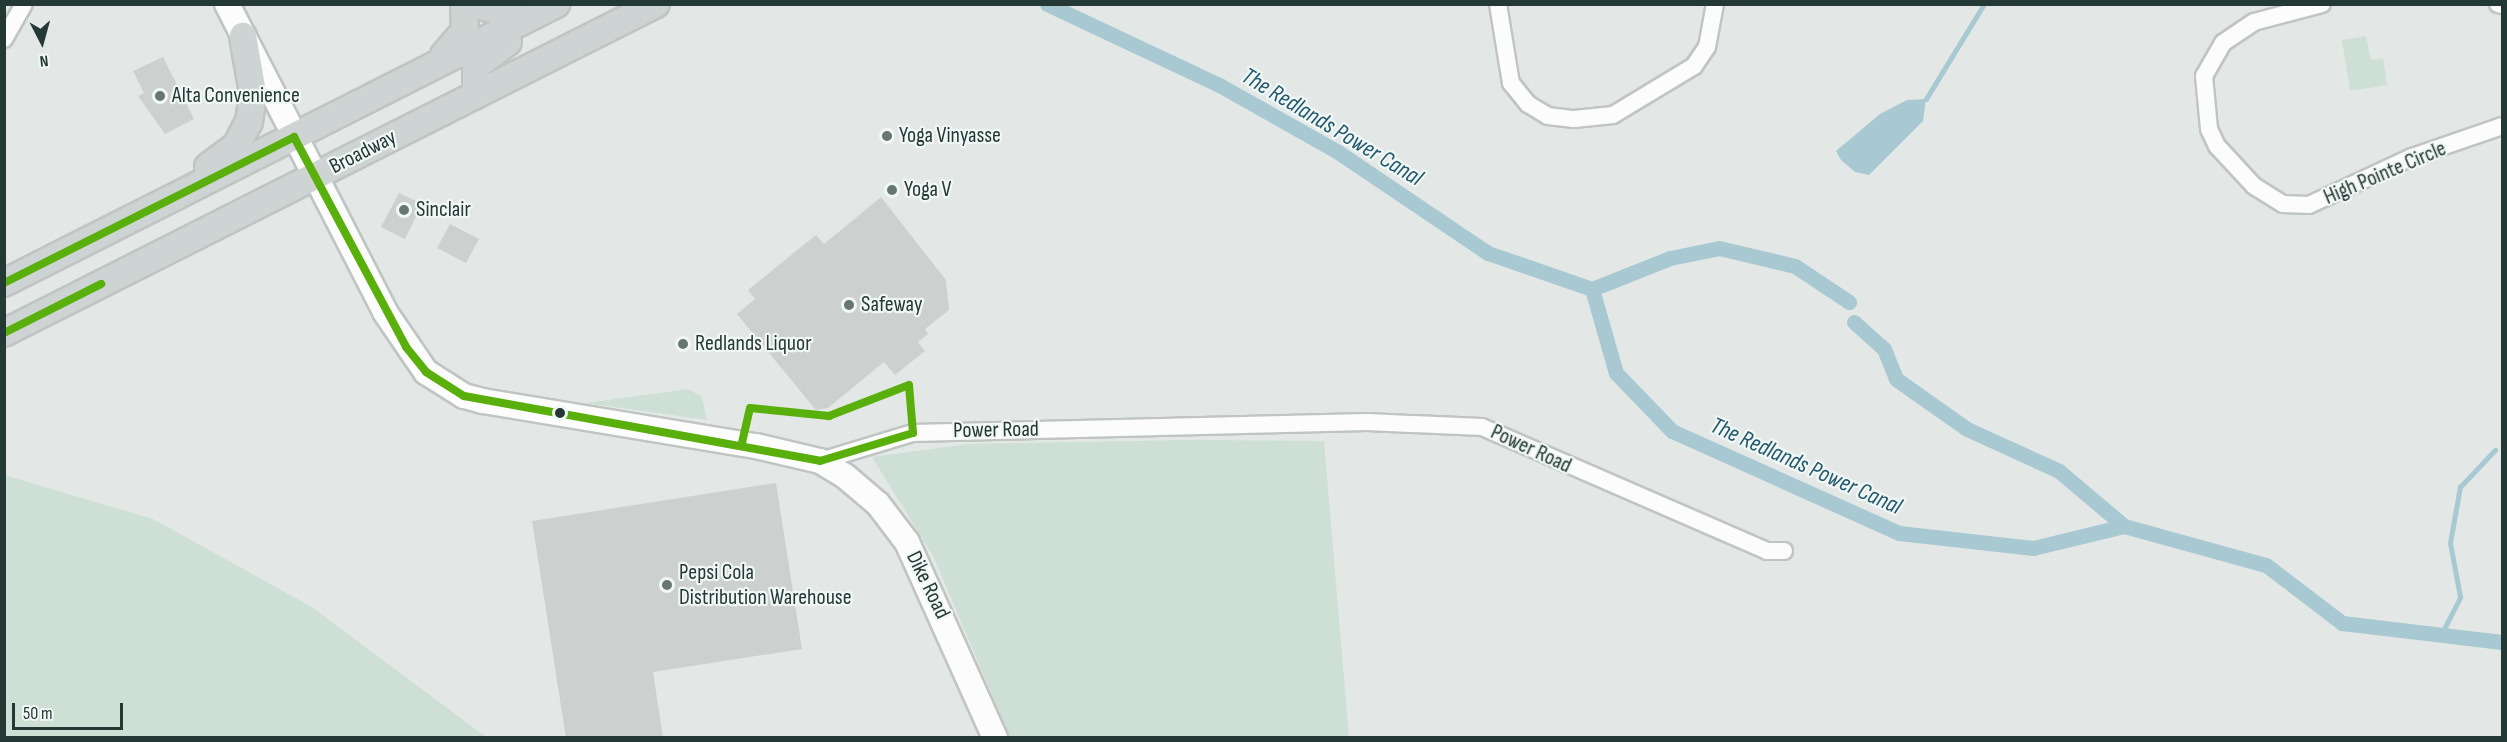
<!DOCTYPE html>
<style>
body{margin:0}
#map{position:relative;width:2507px;height:742px;overflow:hidden;background:#e3e8e6;font-family:"Sofia Sans Condensed",sans-serif}
div>[style]{position:absolute}
[style*='--x']{left:calc(var(--x)*1px);top:calc(var(--y)*1px);width:calc(var(--w)*1px);rotate:calc(var(--a)*1deg)}
.green>*{inset:0;background:#cee0d5}
.water>*{inset:0;background:#a8c8d2}
.stream>*{height:4.5px;margin:-2.25px;padding:0 2.25px;transform-origin:2.25px;border-radius:2.25px;background:#a8c8d2}
.canal>*{height:15px;margin:-7.5px;padding:0 7.5px;transform-origin:7.5px;border-radius:7.5px;background:#a8c8d2}
.building>*{inset:0;background:#ccd1cf}
.roads{filter:drop-shadow(2px 0 #c0c5c3) drop-shadow(-2px 0 #c0c5c3) drop-shadow(0 2px #c0c5c3) drop-shadow(0 -2px #c0c5c3)}
.street>*{height:16px;margin:-8px;padding:0 8px;transform-origin:8px;border-radius:8px;background:#fbfcfb}
.secondary>*{height:24px;margin:-12px;padding:0 12px;transform-origin:12px;border-radius:12px;background:#fbfcfb}
.primary>*{height:26px;margin:-13px;padding:0 13px;transform-origin:13px;border-radius:13px;background:#ced4d3}
.bus-1>*{height:8px;margin:-4px;padding:0 4px;transform-origin:4px;border-radius:4px;background:#59af0b}
.dots>*{width:16px;height:16px;translate:-50% -50%;box-sizing:border-box;border:3px solid #f1f7f5;border-radius:50%}
span{translate:-50% -50%;white-space:nowrap;text-align:center;line-height:1.15;-webkit-text-stroke:4.5px #f1f7f5;paint-order:stroke}
.poi-label{font-size:22px;color:#243935}
.left{translate:0 -50%;text-align:left}
.street-label{font-size:22px;color:#243935}
.water-label{font-size:24px;color:#245a6e;font-style:italic}
.frame{position:absolute;inset:0;border:6px solid #243935;pointer-events:none}
.north{position:absolute;left:12px;top:12px;width:60px;height:60px;-webkit-text-stroke:4px #f1f7f5;paint-order:stroke;rotate:174deg;font-size:16px;font-weight:700;line-height:24px;text-align:center;color:#243935}
.north::after{content:'';display:block;margin:auto;width:21px;height:27px;background:#243935;clip-path:polygon(50% 0,100% 100%,50% 72%,0 100%)}
.scale{position:absolute;left:12px;top:703px;width:111px;height:27px;box-sizing:border-box;border:3px solid #243935;border-top:0;padding-left:8px;font-size:18px;line-height:21px;white-space:nowrap;color:#243935;-webkit-text-stroke:4px #f1f7f5;paint-order:stroke}
</style>
<div id="map">
<div class="green">
<div style="clip-path:polygon(2366px 36px,2371px 60px,2383px 58px,2387px 85px,2350px 91px,2342px 40px)"></div>
<div style="clip-path:polygon(688px 389px,702px 397px,707px 420px,586px 403px)"></div>
<div style="clip-path:polygon(1186px 440px,1324px 441px,1349px 737px,1010px 737px,934px 558px,872px 457px,968px 444px)"></div>
<div style="clip-path:polygon(4px 475px,153px 519px,312px 607px,486px 737px,5px 737px)"></div>
</div>
<div class="water">
<div style="clip-path:polygon(1926px 99px,1923px 121px,1869px 175px,1855px 172px,1841px 160px,1836px 151px,1880px 114px,1907px 100px)"></div>
</div>
<div class="stream">
<div style="--x:1926;--y:99;--w:111;--a:-58.6"></div>
<div style="--x:2443;--y:631;--w:38;--a:-63"></div>
<div style="--x:2460;--y:597;--w:55;--a:-100.5"></div>
<div style="--x:2450;--y:543;--w:57;--a:-79.9"></div>
<div style="--x:2460;--y:487;--w:51;--a:-46.6"></div>
</div>
<div class="canal">
<div style="--x:1047;--y:4;--w:192;--a:25.2"></div>
<div style="--x:1221;--y:86;--w:134;--a:29.4"></div>
<div style="--x:1338;--y:152;--w:181;--a:34"></div>
<div style="--x:1488;--y:253;--w:110;--a:19.1"></div>
<div style="--x:1592;--y:289;--w:84;--a:-21.7"></div>
<div style="--x:1670;--y:258;--w:50;--a:-11.5"></div>
<div style="--x:1719;--y:248;--w:78;--a:13.3"></div>
<div style="--x:1795;--y:266;--w:65;--a:33.7"></div>
<div style="--x:1592;--y:289;--w:87;--a:74.1"></div>
<div style="--x:1616;--y:373;--w:81;--a:46"></div>
<div style="--x:1672;--y:431;--w:249;--a:24.2"></div>
<div style="--x:1899;--y:533;--w:135;--a:6.4"></div>
<div style="--x:2033;--y:548;--w:94;--a:-13.6"></div>
<div style="--x:2124;--y:526;--w:147;--a:15.4"></div>
<div style="--x:2266;--y:565;--w:96;--a:37.3"></div>
<div style="--x:2342;--y:623;--w:161;--a:6.8"></div>
<div style="--x:1854;--y:322;--w:40;--a:42"></div>
<div style="--x:1884;--y:349;--w:32;--a:68"></div>
<div style="--x:1896;--y:379;--w:87;--a:35.2"></div>
<div style="--x:1967;--y:429;--w:101;--a:24.5"></div>
<div style="--x:2059;--y:471;--w:85;--a:40.2"></div>
</div>
<div class="building">
<div style="clip-path:polygon(163px 57px,194px 119px,165px 134px,138px 96px,144px 93px,133px 71px)"></div>
<div style="clip-path:polygon(399px 193px,422px 204px,405px 239px,381px 227px)"></div>
<div style="clip-path:polygon(881px 197px,946px 280px,949px 310px,925px 329px,928px 334px,918px 342px,925px 351px,895px 375px,884px 362px,828px 408px,816px 410px,737px 314px,755px 299px,748px 290px,816px 235px,824px 244px)"></div>
<div style="clip-path:polygon(450px 224px,479px 239px,466px 263px,437px 248px)"></div>
<div style="clip-path:polygon(776px 483px,802px 649px,653px 672px,663px 738px,566px 738px,532px 521px)"></div>
</div>
<div class="roads">
<div class="street">
<div style="--x:1498;--y:4;--w:80;--a:80.7"></div>
<div style="--x:1511;--y:83;--w:27;--a:51"></div>
<div style="--x:1528;--y:104;--w:23;--a:31"></div>
<div style="--x:1548;--y:116;--w:26;--a:7"></div>
<div style="--x:1574;--y:119;--w:39;--a:-6"></div>
<div style="--x:1613;--y:115;--w:95;--a:-31.2"></div>
<div style="--x:1694;--y:66;--w:23;--a:-56"></div>
<div style="--x:1707;--y:47;--w:44;--a:-79.5"></div>
<div style="--x:2322;--y:4;--w:70;--a:165.2"></div>
<div style="--x:2254;--y:22;--w:37;--a:146"></div>
<div style="--x:2223;--y:43;--w:38;--a:120"></div>
<div style="--x:2204;--y:76;--w:53;--a:84.6"></div>
<div style="--x:2209;--y:129;--w:19;--a:65"></div>
<div style="--x:2217;--y:146;--w:54;--a:47.2"></div>
<div style="--x:2254;--y:186;--w:34;--a:32"></div>
<div style="--x:2283;--y:204;--w:26;--a:2"></div>
<div style="--x:2309;--y:205;--w:114;--a:-25"></div>
<div style="--x:2412;--y:157;--w:95;--a:-19"></div>
<div style="--x:2498;--y:4;--w:4;--a:14"></div>
<div style="--x:4;--y:39;--w:40;--a:-60.3"></div>
<div style="--x:820;--y:461;--w:97;--a:-16.8"></div>
<div style="--x:913;--y:433;--w:454;--a:-1.4"></div>
<div style="--x:1367;--y:422;--w:115;--a:2.5"></div>
<div style="--x:1482;--y:427;--w:311;--a:23.5"></div>
<div style="--x:1767;--y:551;--w:17;--a:0"></div>
</div>
<div class="secondary">
<div style="--x:227;--y:4;--w:346;--a:62.8"></div>
<div style="--x:385;--y:312;--w:73;--a:55.7"></div>
<div style="--x:426;--y:372;--w:45;--a:32.3"></div>
<div style="--x:464;--y:396;--w:20;--a:15"></div>
<div style="--x:483;--y:401;--w:277;--a:9.4"></div>
<div style="--x:756;--y:446;--w:66;--a:13.2"></div>
<div style="--x:820;--y:461;--w:29;--a:31"></div>
<div style="--x:845;--y:476;--w:43;--a:40.3"></div>
<div style="--x:878;--y:504;--w:48;--a:52.7"></div>
<div style="--x:907;--y:542;--w:215;--a:65.8"></div>
</div>
<div class="primary">
<div style="--x:474;--y:4;--w:25;--a:16"></div>
<div style="--x:498;--y:11;--w:33;--a:-12"></div>
<div style="--x:444;--y:55;--w:32;--a:-49"></div>
<div style="--x:465;--y:31;--w:27;--a:-92"></div>
<div style="--x:476;--y:95;--w:29;--a:-90"></div>
<div style="--x:476;--y:66;--w:40;--a:-37"></div>
<div style="--x:208;--y:167;--w:35;--a:-37"></div>
<div style="--x:236;--y:146;--w:27;--a:-62"></div>
<div style="--x:249;--y:122;--w:29;--a:-82"></div>
<div style="--x:253;--y:93;--w:58;--a:-100"></div>
<div style="--x:4;--y:283;--w:619;--a:-26.81"></div>
<div style="--x:4;--y:333;--w:730;--a:-26.78"></div>
</div>
</div>
<div class="bus-1">
<div style="--x:4;--y:283;--w:325;--a:-26.7"></div>
<div style="--x:294;--y:137;--w:238;--a:61.9"></div>
<div style="--x:406;--y:347;--w:32;--a:51"></div>
<div style="--x:426;--y:372;--w:45;--a:32.3"></div>
<div style="--x:464;--y:396;--w:362;--a:10.3"></div>
<div style="--x:820;--y:461;--w:97;--a:-16.8"></div>
<div style="--x:913;--y:433;--w:48;--a:-94.8"></div>
<div style="--x:909;--y:385;--w:86;--a:158.8"></div>
<div style="--x:829;--y:416;--w:79;--a:-174.2"></div>
<div style="--x:750;--y:408;--w:37;--a:103"></div>
<div style="--x:4;--y:333;--w:109;--a:-26.8"></div>
</div>
<div class="dots">
<div style="left:160px;top:96px;background:#677673"></div>
<div style="left:887px;top:136px;background:#677673"></div>
<div style="left:892px;top:190px;background:#677673"></div>
<div style="left:404px;top:210px;background:#677673"></div>
<div style="left:849px;top:305px;background:#677673"></div>
<div style="left:683px;top:344px;background:#677673"></div>
<div style="left:560px;top:413px;background:#243935"></div>
<div style="left:667px;top:585px;background:#677673"></div>
</div>
<div class="poi-label">
<span class="left" style="left:172px;top:96px">Alta Convenience</span>
<span class="left" style="left:899px;top:136px">Yoga Vinyasse</span>
<span class="left" style="left:904px;top:190px">Yoga V</span>
<span class="left" style="left:416px;top:210px">Sinclair</span>
<span class="left" style="left:861px;top:305px">Safeway</span>
<span class="left" style="left:695px;top:344px">Redlands Liquor</span>
<span class="left" style="left:679px;top:585px">Pepsi Cola<br>Distribution Warehouse</span>
</div>
<div class="street-label">
<span style="left:363px;top:152px;rotate:-27deg">Broadway</span>
<span style="left:2385px;top:173px;rotate:-23deg">High Pointe Circle</span>
<span style="left:996px;top:430px;rotate:-1deg">Power Road</span>
<span style="left:1531px;top:449px;rotate:25deg">Power Road</span>
<span style="left:928px;top:585px;rotate:64deg">Dike Road</span>
</div>
<div class="water-label">
<span style="left:1332px;top:127px;rotate:31deg">The Redlands Power Canal</span>
<span style="left:1806px;top:466px;rotate:24deg">The Redlands Power Canal</span>
</div>
<div class="frame"></div>
<div class="north">N</div>
<div class="scale">50 m</div>
</div>
